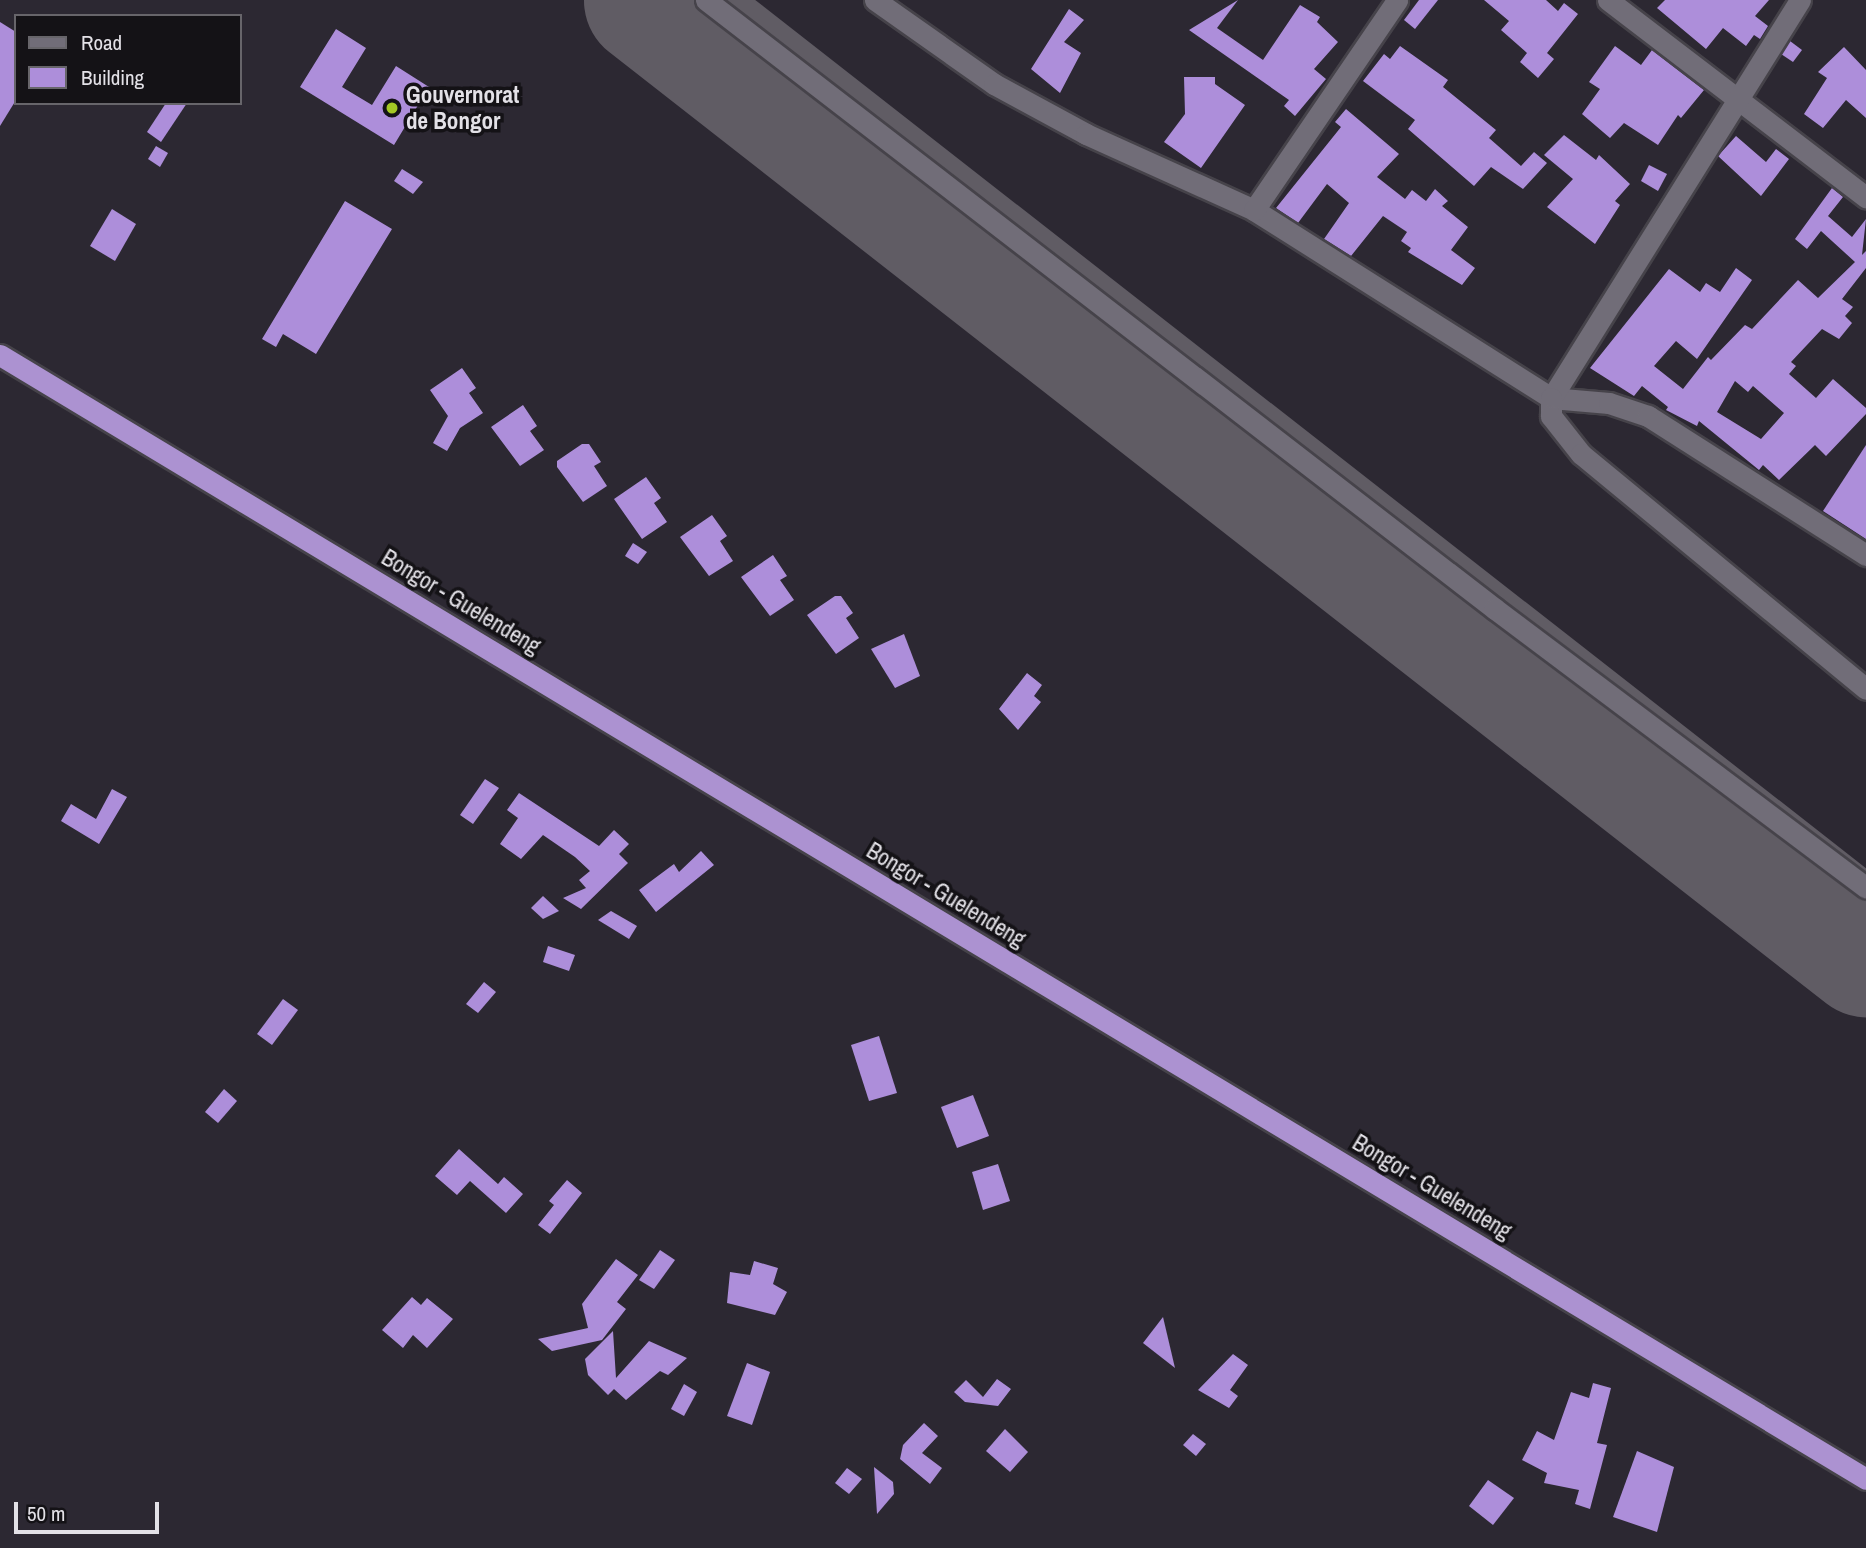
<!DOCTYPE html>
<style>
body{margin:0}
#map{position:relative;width:1866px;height:1548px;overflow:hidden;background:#2c2832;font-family:"Archivo Narrow",sans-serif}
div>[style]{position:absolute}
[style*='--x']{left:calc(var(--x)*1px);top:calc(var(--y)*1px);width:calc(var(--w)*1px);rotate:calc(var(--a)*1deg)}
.runway>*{height:131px;margin:-65.5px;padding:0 65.5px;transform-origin:65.5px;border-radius:65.5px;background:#605c64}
.building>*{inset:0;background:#ad8eda}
.roads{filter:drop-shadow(2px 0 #46434a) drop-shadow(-2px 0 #46434a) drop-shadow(0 2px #46434a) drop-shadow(0 -2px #46434a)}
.minor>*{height:21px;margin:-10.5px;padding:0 10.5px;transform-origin:10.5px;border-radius:10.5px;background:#716d78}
.highway>*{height:21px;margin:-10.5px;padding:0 10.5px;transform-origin:10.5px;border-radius:10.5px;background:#ac92d1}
.dots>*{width:19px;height:19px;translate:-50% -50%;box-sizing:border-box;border:4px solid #141216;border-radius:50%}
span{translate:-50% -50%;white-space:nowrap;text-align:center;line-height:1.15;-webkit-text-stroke:7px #141216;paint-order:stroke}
.poi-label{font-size:23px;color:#e3e1e7;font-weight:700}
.left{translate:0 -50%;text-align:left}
.street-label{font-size:23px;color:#e3e1e7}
.legend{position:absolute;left:14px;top:14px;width:228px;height:91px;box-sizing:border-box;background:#141216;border:2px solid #67656a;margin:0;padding:9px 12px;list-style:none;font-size:21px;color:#e3e1e7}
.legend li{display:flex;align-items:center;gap:14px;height:35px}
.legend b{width:35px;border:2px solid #67656a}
.scale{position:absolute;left:14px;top:1502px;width:145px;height:32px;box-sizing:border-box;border:4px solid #e3e1e7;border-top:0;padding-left:9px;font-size:21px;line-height:24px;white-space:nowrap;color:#e3e1e7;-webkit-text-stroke:5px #141216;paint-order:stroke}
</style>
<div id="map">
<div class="runway">
<div style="--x:649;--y:0;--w:1545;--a:38.01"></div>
</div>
<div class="building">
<div style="clip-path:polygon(1238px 0,1217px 28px,1263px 60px,1300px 5px,1320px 17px,1317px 22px,1338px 42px,1314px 69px,1326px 79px,1295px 116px,1284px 106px,1289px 100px,1189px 30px)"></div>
<div style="clip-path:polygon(1419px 0,1438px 0,1415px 29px,1404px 20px)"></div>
<div style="clip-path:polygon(1484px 0,1546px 0,1558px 11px,1564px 3px,1578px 14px,1547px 53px,1554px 59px,1538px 78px,1520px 62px,1527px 53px,1501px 30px,1509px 21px)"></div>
<div style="clip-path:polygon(1665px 0,1769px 0,1755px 16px,1768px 26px,1760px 39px,1754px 35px,1746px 46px,1723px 28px,1706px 49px,1657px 8px)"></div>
<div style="clip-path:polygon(1069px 9px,1084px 20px,1064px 42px,1081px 53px,1060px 93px,1031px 69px)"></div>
<div style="clip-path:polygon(0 22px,16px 32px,16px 100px,0 126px)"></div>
<div style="clip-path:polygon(336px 29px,366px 48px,342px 87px,372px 105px,396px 66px,429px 87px,394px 145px,300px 87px)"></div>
<div style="clip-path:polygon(1790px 41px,1802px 50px,1793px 62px,1781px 54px)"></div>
<div style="clip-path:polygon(1400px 46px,1448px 80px,1443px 87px,1496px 130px,1489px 138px,1521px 166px,1534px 152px,1547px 163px,1523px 189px,1491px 167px,1474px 186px,1408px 129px,1415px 120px,1363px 81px,1384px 54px,1390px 59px)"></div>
<div style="clip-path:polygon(1615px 46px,1641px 65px,1652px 50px,1704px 90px,1681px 118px,1678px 115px,1658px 145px,1624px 123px,1610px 138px,1582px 114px,1600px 89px,1589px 82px)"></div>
<div style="clip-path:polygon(1844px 47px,1866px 70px,1866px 118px,1846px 100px,1823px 128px,1804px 114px,1827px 78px,1818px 72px)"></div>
<div style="clip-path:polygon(1184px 77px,1215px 77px,1215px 84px,1245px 105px,1201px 168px,1164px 142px,1185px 114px)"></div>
<div style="clip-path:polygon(166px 103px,187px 103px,161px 142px,147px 132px)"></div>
<div style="clip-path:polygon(1346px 109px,1399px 154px,1377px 177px,1405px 199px,1412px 190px,1426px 201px,1435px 189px,1448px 201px,1442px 206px,1468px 227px,1451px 250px,1475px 268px,1462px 285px,1408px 252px,1411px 248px,1401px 241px,1407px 232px,1383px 216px,1351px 256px,1324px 239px,1349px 203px,1327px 184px,1298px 223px,1276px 208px,1341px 127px,1335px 122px)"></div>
<div style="clip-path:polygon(1564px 135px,1596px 160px,1599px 155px,1630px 184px,1615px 201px,1620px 205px,1595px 244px,1547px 207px,1573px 179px,1544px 155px)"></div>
<div style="clip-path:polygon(1736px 136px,1766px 162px,1776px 149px,1789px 159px,1761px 196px,1718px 156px)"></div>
<div style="clip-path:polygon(156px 146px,168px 153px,160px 167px,148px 159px)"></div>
<div style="clip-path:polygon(1649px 165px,1667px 174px,1658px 191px,1641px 181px)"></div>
<div style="clip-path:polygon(402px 169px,423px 182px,413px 194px,394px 181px)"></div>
<div style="clip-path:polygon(evenodd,1832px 188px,1843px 197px,1828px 216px,1852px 237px,1866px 219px,1862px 255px,1866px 251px,1866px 268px,1842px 299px,1853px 307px,1845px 316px,1852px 323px,1839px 339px,1822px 329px,1791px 362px,1796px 366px,1789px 374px,1816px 398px,1833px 379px,1866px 408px,1866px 414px,1826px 456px,1815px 445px,1779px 480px,1763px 465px,1759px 470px,1699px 421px,1697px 426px,1666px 410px,1668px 407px,1642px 386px,1634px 396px,1590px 368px,1669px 269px,1700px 292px,1706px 283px,1720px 292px,1736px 268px,1752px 280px,1697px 359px,1676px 341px,1654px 366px,1683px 389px,1708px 357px,1711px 360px,1745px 325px,1752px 329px,1798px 280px,1818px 298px,1855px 262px,1821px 231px,1807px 249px,1795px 239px,1832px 188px,1735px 381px,1748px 392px,1753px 386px,1784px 413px,1761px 439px,1717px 412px,1735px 381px)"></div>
<div style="clip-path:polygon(345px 201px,392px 229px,316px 354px,283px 334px,276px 347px,262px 339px)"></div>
<div style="clip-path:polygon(112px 209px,136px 224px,115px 261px,90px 246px)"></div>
<div style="clip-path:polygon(462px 368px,476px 388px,469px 393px,483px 413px,460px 428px,447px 451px,433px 443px,448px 416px,430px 390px)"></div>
<div style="clip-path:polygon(523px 405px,537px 426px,530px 431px,544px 450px,520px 466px,491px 427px)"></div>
<div style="clip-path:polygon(582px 444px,589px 444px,601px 462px,594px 466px,607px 486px,583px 502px,557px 467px,557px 461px)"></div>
<div style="clip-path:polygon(1866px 445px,1866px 539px,1823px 511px)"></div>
<div style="clip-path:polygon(646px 477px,661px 498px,654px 503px,667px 522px,642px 539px,614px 499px)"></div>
<div style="clip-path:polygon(712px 515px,727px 536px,720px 541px,733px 561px,709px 576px,680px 537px)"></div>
<div style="clip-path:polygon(633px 543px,647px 552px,638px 564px,625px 556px)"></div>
<div style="clip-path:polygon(773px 555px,787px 576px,780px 580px,794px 600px,770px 616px,741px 577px)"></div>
<div style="clip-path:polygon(835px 596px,841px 596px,853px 613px,846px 618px,859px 638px,836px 654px,807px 615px)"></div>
<div style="clip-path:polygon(904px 634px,920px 676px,895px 688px,871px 649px)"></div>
<div style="clip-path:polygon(1027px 673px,1042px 685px,1034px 696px,1041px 702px,1018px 730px,999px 709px)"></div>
<div style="clip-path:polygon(485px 779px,499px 788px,473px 824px,460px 815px)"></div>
<div style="clip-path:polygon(112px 789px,127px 797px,99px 844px,61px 821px,71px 804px,96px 819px)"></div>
<div style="clip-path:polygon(519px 793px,599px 846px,614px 830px,629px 844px,619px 854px,628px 863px,581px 909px,563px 898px,586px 888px,579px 880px,590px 871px,575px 857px,543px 835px,521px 859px,500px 844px,518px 818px,507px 810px)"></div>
<div style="clip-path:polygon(701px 851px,714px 865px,656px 912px,639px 890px,674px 864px,679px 872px)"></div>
<div style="clip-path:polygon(543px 896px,559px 911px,543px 919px,531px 908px)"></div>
<div style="clip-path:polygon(611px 911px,637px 926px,629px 939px,598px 920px)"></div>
<div style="clip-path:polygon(548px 946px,575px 955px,569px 971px,543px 962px)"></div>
<div style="clip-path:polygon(484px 982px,496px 992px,478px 1013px,466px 1004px)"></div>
<div style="clip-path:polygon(283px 999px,298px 1010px,272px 1045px,257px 1034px)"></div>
<div style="clip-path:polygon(879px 1036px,897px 1093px,869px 1101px,851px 1045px)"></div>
<div style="clip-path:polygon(224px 1089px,237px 1101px,218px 1123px,205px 1112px)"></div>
<div style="clip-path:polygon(973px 1095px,989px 1136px,957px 1148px,941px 1107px)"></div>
<div style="clip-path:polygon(459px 1149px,498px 1184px,504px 1177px,523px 1194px,506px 1213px,470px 1181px,457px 1195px,435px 1176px)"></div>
<div style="clip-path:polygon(998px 1164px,1010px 1201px,983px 1210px,972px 1172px)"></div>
<div style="clip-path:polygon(567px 1180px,582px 1193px,550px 1234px,538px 1225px,554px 1205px,549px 1201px)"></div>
<div style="clip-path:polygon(660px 1250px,675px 1260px,654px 1289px,639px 1280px)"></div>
<div style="clip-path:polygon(616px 1259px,638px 1275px,617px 1302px,626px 1309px,602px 1340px,552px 1351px,538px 1339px,588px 1328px,582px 1304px)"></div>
<div style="clip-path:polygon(754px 1261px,778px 1268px,773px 1284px,787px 1292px,775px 1315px,727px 1303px,730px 1272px,750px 1275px)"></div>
<div style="clip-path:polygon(412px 1297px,421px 1305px,427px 1298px,453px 1319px,427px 1348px,413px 1335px,403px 1348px,382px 1330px)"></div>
<div style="clip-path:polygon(1163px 1317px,1175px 1368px,1143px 1343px)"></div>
<div style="clip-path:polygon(613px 1331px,616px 1378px,649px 1341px,687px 1358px,668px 1375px,660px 1371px,626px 1400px,614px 1389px,608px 1395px,588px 1375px,585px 1359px)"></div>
<div style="clip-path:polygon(1233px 1354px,1248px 1365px,1230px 1390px,1238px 1396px,1229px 1408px,1198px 1390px)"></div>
<div style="clip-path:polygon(747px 1363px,770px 1372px,752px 1425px,727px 1416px)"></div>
<div style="clip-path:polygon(997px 1379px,1011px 1389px,998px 1406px,965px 1402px,954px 1392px,966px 1380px,983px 1397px)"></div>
<div style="clip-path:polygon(1593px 1383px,1611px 1388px,1597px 1443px,1607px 1445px,1590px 1509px,1575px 1504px,1579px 1490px,1544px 1483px,1547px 1473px,1522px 1460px,1537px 1431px,1554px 1440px,1571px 1392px,1589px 1398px)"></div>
<div style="clip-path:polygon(684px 1384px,697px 1392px,684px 1416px,671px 1409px)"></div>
<div style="clip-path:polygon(924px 1423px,938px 1436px,922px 1453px,942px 1468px,930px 1484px,900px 1459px,903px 1445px)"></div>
<div style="clip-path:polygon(1005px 1429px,1028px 1452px,1010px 1472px,986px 1451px)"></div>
<div style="clip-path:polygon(1193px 1434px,1206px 1444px,1196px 1456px,1183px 1445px)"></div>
<div style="clip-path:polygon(1637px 1451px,1674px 1467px,1657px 1532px,1613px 1517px)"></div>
<div style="clip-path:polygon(874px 1467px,893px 1482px,894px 1494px,877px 1514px)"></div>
<div style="clip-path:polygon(847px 1468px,862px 1479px,849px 1494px,835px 1483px)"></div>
<div style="clip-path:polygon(1488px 1480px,1514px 1498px,1493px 1525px,1469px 1506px)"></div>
</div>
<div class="roads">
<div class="minor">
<div style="--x:706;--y:0;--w:997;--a:37.66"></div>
<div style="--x:1495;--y:609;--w:464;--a:36.9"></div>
<div style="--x:875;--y:0;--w:146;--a:35.2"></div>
<div style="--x:994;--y:84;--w:105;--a:28.5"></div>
<div style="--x:1086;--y:134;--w:184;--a:24.3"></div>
<div style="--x:1254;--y:210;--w:352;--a:32.3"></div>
<div style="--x:1551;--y:398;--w:58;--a:4.9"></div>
<div style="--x:1609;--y:403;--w:41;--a:18.4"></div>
<div style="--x:1648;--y:416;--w:259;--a:32.5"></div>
<div style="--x:1608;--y:0;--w:325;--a:37.4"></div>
<div style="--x:1800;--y:0;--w:469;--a:122"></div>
<div style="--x:1551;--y:398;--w:18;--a:90"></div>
<div style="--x:1551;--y:416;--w:48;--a:51.7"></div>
<div style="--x:1581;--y:454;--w:369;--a:39.5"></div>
<div style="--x:1254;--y:210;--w:254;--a:-55.7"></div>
</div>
<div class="highway">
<div style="--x:0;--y:355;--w:2178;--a:31.06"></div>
</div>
</div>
<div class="dots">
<div style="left:392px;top:108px;background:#a4c825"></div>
</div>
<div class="poi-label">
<span class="left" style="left:406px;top:108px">Gouvernorat<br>de Bongor</span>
</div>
<div class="street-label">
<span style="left:461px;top:602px;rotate:31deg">Bongor - Guelendeng</span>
<span style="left:946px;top:895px;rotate:31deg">Bongor - Guelendeng</span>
<span style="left:1432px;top:1187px;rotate:31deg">Bongor - Guelendeng</span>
</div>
<ul class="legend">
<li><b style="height:9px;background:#716d78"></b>Road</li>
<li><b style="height:19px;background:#ad8eda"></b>Building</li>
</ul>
<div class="scale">50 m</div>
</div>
